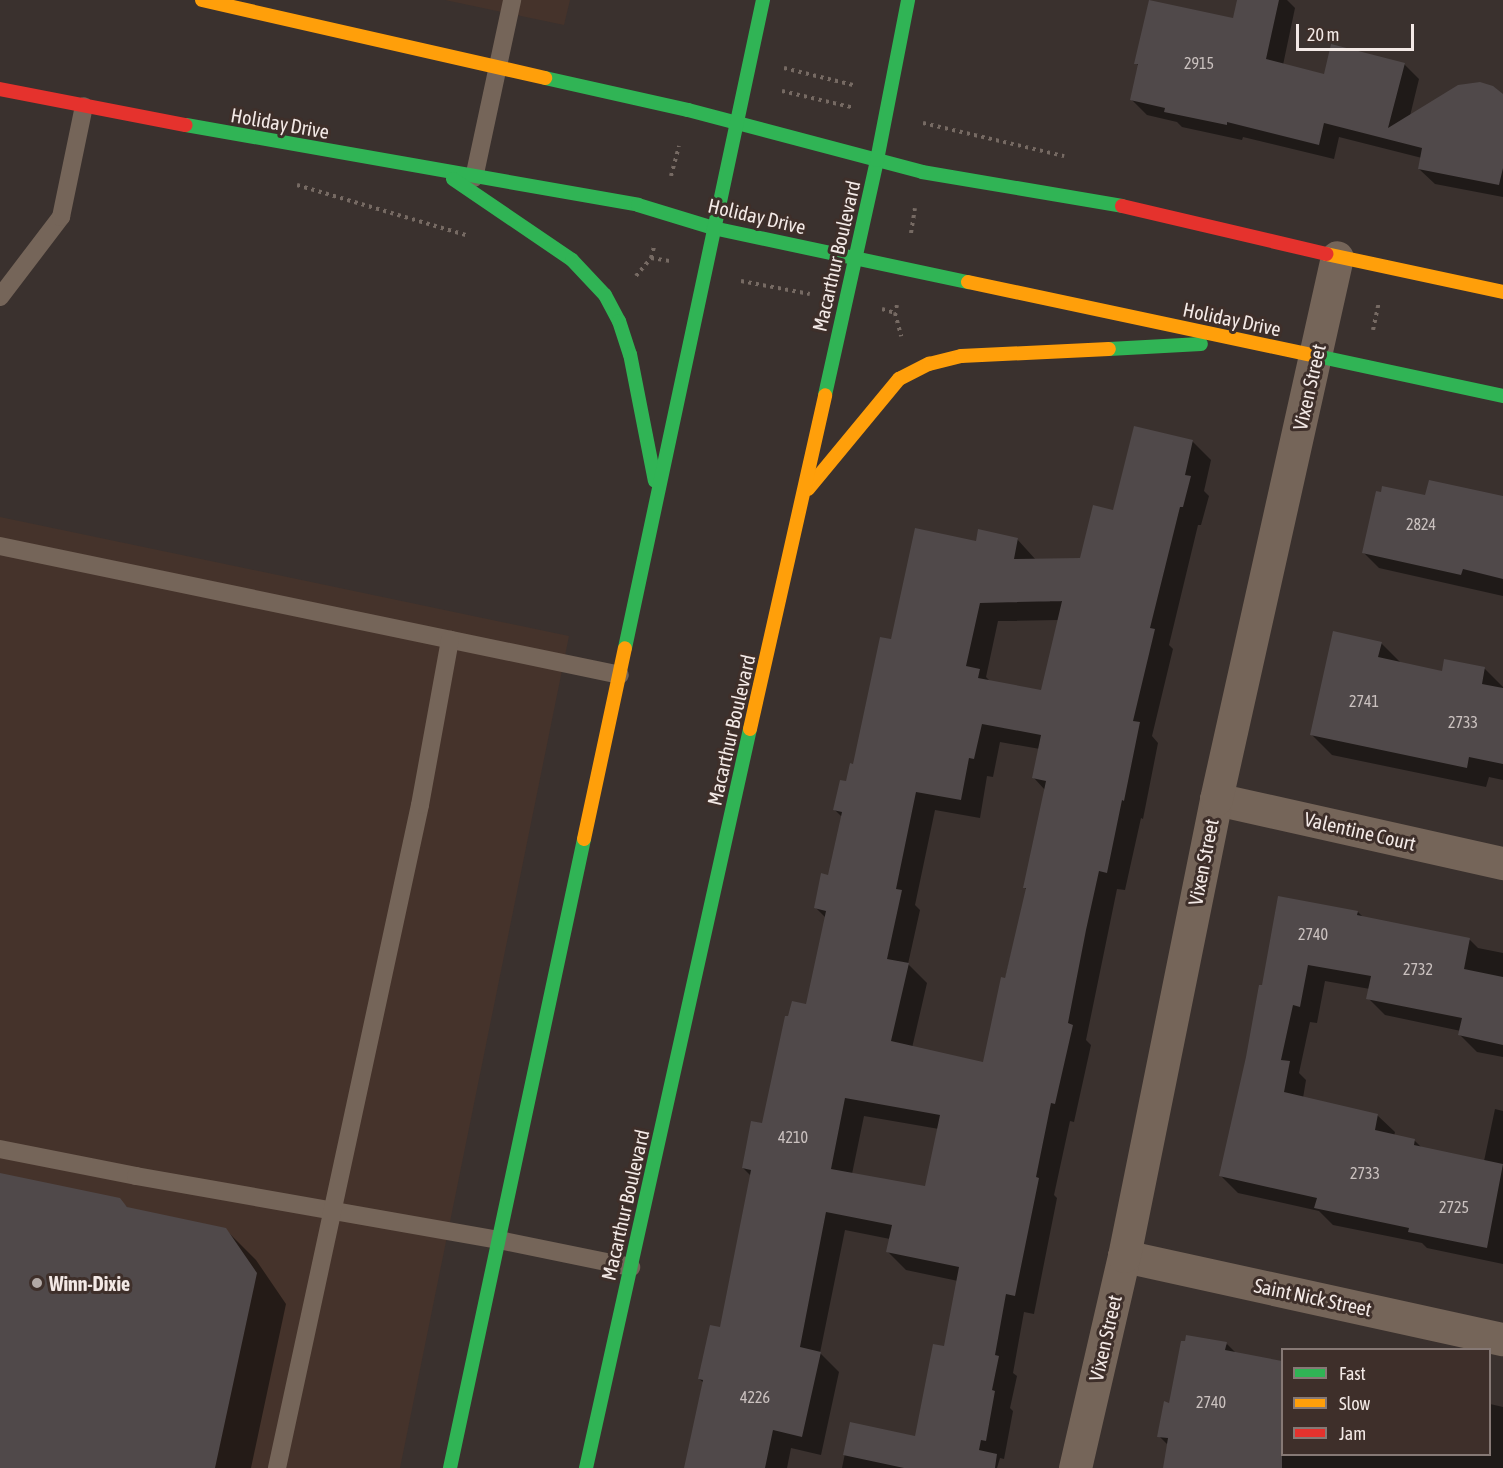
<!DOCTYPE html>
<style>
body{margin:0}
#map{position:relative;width:1503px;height:1468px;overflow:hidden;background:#3a312e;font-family:"Asap Condensed",sans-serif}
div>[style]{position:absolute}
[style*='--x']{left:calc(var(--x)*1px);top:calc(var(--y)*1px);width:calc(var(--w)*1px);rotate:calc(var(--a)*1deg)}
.built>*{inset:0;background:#45332b}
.shadow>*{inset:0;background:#0007}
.building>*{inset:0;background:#50494a}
.path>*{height:4px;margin-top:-2px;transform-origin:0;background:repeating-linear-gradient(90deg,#766a63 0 3px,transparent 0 7.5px)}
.lane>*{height:18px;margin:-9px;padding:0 9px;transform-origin:9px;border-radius:9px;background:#756559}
.street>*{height:33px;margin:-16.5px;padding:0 16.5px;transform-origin:16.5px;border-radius:16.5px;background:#756559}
.fast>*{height:14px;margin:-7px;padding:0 7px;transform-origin:7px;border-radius:7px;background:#30b455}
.slow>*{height:14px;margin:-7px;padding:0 7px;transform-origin:7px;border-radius:7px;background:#ff9f0a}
.jam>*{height:14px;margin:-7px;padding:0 7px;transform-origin:7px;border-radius:7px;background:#e5322d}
.dots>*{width:16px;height:16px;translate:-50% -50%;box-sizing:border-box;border:3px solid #3e2f2a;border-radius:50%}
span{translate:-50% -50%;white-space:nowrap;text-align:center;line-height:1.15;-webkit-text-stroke:6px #3e2f2a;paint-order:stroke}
.number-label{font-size:16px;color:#cac1bf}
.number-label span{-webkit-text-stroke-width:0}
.street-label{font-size:20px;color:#f3e9e6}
.poi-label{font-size:20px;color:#f3e9e6;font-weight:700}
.left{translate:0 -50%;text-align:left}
.legend{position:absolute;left:1281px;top:1348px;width:210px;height:108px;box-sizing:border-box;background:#3e2f2a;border:2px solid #867975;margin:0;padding:8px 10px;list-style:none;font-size:18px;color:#f3e9e6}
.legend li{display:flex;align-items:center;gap:12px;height:30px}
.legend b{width:30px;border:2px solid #867975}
.scale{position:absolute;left:1296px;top:24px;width:118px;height:27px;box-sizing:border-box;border:3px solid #f3e9e6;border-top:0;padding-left:8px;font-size:18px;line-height:21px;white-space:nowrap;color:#f3e9e6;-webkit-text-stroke:4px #3e2f2a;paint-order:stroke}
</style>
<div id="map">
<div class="built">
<div style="clip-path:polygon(445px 0,570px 0,564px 25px)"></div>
<div style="clip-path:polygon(0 517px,569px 636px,400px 1468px,0 1468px)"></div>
</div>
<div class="shadow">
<div style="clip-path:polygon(1239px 0,1287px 0,1295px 8px,1283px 65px,1325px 75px,1404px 64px,1419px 79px,1410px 116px,1503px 98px,1503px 197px,1435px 184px,1419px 169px,1422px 158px,1339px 137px,1334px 159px,1243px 137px,1242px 140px,1182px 127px,1177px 122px,1147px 115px,1132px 100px,1139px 66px,1136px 63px,1234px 20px)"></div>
<div style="clip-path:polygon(evenodd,1192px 441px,1211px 460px,1204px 491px,1209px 496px,1201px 525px,1198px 525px,1169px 645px,1173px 649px,1152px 736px,1158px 743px,1143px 819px,1141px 818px,1125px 890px,1117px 889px,1086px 1040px,1091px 1045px,1074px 1122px,1070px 1121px,1054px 1195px,1057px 1198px,1034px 1314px,1024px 1312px,1013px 1373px,1017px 1376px,1010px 1408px,1013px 1411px,1004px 1459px,1000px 1458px,997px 1468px,842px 1468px,851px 1424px,916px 1438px,945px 1347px,958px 1281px,906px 1270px,887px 1251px,890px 1239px,845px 1230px,820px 1353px,839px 1372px,821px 1455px,791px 1448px,787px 1468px,685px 1468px,704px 1383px,699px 1379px,721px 1329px,751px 1176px,743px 1168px,763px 1125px,807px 1006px,826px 918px,816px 908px,829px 877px,842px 817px,835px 810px,854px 766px,892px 641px,977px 543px,1017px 539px,1036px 560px,1081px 559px,1114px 512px,1192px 441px,1059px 620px,1042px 691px,991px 682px,986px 677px,998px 621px,1059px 620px,1192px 441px,1000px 742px,1040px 749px,1034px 778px,1045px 790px,1024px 887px,1027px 890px,984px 1064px,912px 1048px,927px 983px,908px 964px,920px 910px,915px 905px,935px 810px,980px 818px,987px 776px,993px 777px,1000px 742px,1192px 441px,864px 1116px,939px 1129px,926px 1188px,852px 1174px,864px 1116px)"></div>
<div style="clip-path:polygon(1503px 510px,1503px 596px,1379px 568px,1364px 553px)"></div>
<div style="clip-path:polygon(1381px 643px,1401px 663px,1443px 673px,1485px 669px,1503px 687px,1503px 780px,1489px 777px,1486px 787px,1332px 755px,1312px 735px)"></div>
<div style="clip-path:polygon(1358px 912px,1364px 918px,1470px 940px,1478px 948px,1503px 953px,1503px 1057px,1477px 1052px,1460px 1035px,1461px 1031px,1385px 1015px,1368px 998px,1370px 989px,1325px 981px,1317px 1023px,1310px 1022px,1299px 1073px,1306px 1080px,1303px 1098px,1377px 1115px,1395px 1132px,1394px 1136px,1415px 1141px,1423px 1149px,1484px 1161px,1495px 1109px,1503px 1111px,1503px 1264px,1427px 1248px,1422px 1243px,1333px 1225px,1319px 1211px,1238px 1193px,1221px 1176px,1263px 987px)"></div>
<div style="clip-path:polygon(0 1180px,119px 1199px,130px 1210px,226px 1230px,256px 1260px,286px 1304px,251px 1468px,0 1468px)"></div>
<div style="clip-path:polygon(1227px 1344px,1237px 1354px,1282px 1366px,1282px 1454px,1490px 1454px,1490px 1404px,1503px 1407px,1503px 1468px,1166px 1468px,1169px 1446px,1159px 1436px,1170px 1404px)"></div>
</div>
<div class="building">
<div style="clip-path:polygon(1149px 0,1233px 18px,1237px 0,1279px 0,1266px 59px,1324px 74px,1331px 44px,1405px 63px,1388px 128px,1458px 85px,1480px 82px,1493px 86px,1503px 94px,1503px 168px,1499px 185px,1418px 169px,1422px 148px,1324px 123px,1319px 145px,1227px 122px,1227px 125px,1164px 112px,1165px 108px,1130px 100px,1138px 64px,1134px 64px)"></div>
<div style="clip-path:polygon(evenodd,1134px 426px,1193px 440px,1185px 475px,1191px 476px,1183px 507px,1180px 507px,1150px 628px,1155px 629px,1133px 721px,1140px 722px,1124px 801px,1122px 800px,1107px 873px,1099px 871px,1086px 930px,1068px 1023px,1073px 1025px,1055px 1104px,1051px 1103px,1036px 1177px,1039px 1178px,1015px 1296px,1006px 1294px,995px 1355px,999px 1356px,992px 1390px,995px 1391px,986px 1441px,981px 1440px,979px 1450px,997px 1454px,995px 1468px,904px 1468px,843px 1455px,850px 1422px,915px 1436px,933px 1344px,944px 1346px,959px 1267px,886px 1252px,892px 1225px,826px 1212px,800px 1347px,821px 1352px,802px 1437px,773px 1430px,765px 1468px,684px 1468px,703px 1380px,698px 1379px,710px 1325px,720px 1327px,751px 1170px,742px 1168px,751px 1121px,762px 1123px,785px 1016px,788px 1016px,792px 1001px,806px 1004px,826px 911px,814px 908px,821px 873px,828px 875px,842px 812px,833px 810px,840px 780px,846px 781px,850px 763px,853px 764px,880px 637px,891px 639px,915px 528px,976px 541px,978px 529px,1018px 538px,1014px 559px,1080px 558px,1093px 505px,1113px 510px,1134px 426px,1062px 601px,1041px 690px,978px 678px,980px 669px,966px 666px,980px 603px,1062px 601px,1134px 426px,982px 724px,1041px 735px,1032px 778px,1046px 781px,1023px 888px,1026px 888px,1005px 978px,1001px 977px,983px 1062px,891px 1041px,909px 963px,887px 959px,902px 890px,896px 889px,916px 792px,961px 800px,969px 758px,974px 759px,982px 724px,1134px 426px,845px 1098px,940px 1115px,925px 1186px,831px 1169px,845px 1098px)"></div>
<div style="clip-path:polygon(1429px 480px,1503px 496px,1503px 579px,1463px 569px,1461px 575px,1362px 553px,1376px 491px,1381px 492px,1382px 486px,1425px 495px)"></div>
<div style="clip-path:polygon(1333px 631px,1382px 642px,1378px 657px,1442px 671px,1444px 659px,1485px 667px,1482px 684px,1503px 688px,1503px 764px,1469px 757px,1467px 768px,1310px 735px)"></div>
<div style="clip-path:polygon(1278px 896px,1358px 911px,1357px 915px,1470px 938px,1464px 969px,1503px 977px,1503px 1045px,1458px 1035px,1462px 1018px,1366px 999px,1371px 976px,1308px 965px,1300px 1007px,1293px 1005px,1281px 1060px,1290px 1061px,1284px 1092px,1378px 1114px,1375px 1130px,1415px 1139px,1414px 1145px,1503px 1164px,1487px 1248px,1408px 1232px,1409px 1228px,1314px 1208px,1317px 1198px,1219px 1176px,1246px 1057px,1259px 985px,1262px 985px)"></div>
<div style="clip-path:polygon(0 1173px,120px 1198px,127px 1207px,226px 1228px,257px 1273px,215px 1468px,0 1468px)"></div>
<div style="clip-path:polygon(1186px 1335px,1227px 1342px,1225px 1350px,1282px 1361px,1282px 1468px,1163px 1468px,1168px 1438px,1157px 1437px,1164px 1401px,1169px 1403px,1181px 1341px,1185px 1341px)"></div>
</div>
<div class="path">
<div style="--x:784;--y:68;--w:71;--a:13.8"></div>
<div style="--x:782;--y:91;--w:71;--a:13.1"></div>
<div style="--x:923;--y:123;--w:145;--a:13.2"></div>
<div style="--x:671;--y:176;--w:31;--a:-75"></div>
<div style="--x:297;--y:185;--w:176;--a:16.5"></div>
<div style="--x:911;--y:233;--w:25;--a:-81"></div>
<div style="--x:651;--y:258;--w:20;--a:9"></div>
<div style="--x:636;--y:276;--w:23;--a:-50"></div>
<div style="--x:651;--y:258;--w:11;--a:-75"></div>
<div style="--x:741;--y:281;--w:70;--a:10.7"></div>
<div style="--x:897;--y:305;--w:8;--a:104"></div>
<div style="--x:895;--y:313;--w:24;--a:75"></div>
<div style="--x:882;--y:309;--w:14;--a:17"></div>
<div style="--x:1373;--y:330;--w:29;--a:-78"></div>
</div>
<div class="lane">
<div style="--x:474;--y:178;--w:182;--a:-77.9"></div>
<div style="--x:0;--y:297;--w:101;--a:-52.7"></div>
<div style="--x:61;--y:217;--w:113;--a:-78.3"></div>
<div style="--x:0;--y:546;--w:633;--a:11.75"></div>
<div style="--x:0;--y:1149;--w:139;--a:11.2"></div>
<div style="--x:136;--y:1176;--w:369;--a:10"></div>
<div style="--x:499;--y:1240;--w:135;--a:11.6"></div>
<div style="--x:277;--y:1468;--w:678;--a:-77.83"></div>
<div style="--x:420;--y:805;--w:168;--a:-79.7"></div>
</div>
<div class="street">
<div style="--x:1216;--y:799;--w:294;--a:12.6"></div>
<div style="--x:1124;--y:1256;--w:388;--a:12.4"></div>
<div style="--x:1075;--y:1468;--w:218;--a:-77"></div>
<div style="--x:1124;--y:1256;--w:466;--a:-78.6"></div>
<div style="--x:1216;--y:799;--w:555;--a:-77.42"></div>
</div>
<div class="fast">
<div style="--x:545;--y:78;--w:147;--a:12.6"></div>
<div style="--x:688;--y:110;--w:242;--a:14.8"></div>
<div style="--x:922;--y:172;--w:203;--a:9.6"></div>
<div style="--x:186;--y:125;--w:459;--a:10"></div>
<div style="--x:638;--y:205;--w:78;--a:17"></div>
<div style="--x:713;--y:228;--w:261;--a:12"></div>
<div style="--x:453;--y:179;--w:144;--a:34.2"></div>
<div style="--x:572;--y:260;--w:48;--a:46.7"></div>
<div style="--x:605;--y:295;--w:30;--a:62"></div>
<div style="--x:619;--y:321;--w:35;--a:72"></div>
<div style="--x:630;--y:354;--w:129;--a:78.9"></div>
<div style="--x:1109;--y:349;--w:92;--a:-3.1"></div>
<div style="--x:1312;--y:355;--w:195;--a:12.1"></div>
<div style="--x:825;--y:395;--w:241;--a:-77.5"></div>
<div style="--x:877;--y:160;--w:163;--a:-79"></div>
<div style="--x:625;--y:648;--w:663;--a:-77.98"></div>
<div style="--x:450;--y:1468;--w:643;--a:-77.97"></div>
<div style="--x:586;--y:1468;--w:757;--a:-77.49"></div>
</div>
<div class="slow">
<div style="--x:202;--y:0;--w:352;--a:12.8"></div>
<div style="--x:1326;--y:254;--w:181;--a:12.1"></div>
<div style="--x:968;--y:282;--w:352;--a:12"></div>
<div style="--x:808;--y:489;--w:143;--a:-50.4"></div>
<div style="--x:899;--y:379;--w:34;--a:-27"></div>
<div style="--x:929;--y:364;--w:33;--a:-14"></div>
<div style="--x:961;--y:356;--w:148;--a:-2.7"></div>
<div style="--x:750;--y:729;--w:342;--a:-77.3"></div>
<div style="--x:584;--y:839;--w:195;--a:-77.9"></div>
</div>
<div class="jam">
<div style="--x:0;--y:89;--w:189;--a:11"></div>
<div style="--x:1122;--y:206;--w:210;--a:13.2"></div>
</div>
<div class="dots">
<div style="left:37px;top:1283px;background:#b2a9a6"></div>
</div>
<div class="number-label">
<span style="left:1199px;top:63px">2915</span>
<span style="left:1421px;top:524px">2824</span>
<span style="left:1364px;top:701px">2741</span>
<span style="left:1463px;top:722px">2733</span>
<span style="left:1313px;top:934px">2740</span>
<span style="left:1418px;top:969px">2732</span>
<span style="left:793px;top:1137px">4210</span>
<span style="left:1365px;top:1173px">2733</span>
<span style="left:1454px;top:1207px">2725</span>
<span style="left:755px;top:1397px">4226</span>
<span style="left:1211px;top:1402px">2740</span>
</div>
<div class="street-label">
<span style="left:280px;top:123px;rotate:10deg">Holiday Drive</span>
<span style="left:757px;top:216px;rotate:13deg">Holiday Drive</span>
<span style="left:836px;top:256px;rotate:-77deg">Macarthur Boulevard</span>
<span style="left:1232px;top:319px;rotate:12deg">Holiday Drive</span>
<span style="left:1309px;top:387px;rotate:-77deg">Vixen Street</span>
<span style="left:731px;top:730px;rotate:-77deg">Macarthur Boulevard</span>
<span style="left:1360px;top:831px;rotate:13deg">Valentine Court</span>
<span style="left:1203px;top:862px;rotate:-79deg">Vixen Street</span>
<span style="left:625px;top:1205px;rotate:-77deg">Macarthur Boulevard</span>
<span style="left:1313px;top:1297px;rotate:12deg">Saint Nick Street</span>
<span style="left:1105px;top:1338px;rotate:-77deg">Vixen Street</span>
</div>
<div class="poi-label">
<span class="left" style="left:49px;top:1283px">Winn-Dixie</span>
</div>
<ul class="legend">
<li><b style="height:8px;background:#30b455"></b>Fast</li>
<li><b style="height:8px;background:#ff9f0a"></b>Slow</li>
<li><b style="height:8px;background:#e5322d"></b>Jam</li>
</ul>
<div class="scale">20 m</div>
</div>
